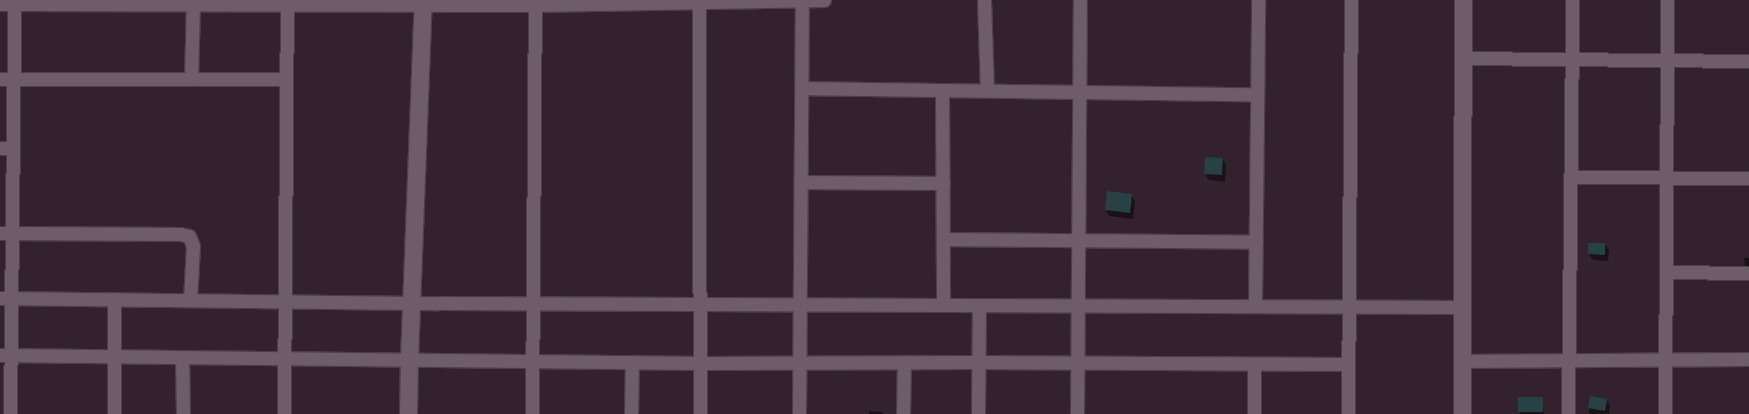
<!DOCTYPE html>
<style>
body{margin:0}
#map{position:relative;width:1749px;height:414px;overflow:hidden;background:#33222e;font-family:"Work Sans",sans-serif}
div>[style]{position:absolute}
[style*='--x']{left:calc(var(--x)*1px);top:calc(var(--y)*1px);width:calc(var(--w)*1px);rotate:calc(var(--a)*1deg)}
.shadow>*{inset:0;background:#0007}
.building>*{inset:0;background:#274144}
.roads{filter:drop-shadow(1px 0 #4d3f49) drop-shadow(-1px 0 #4d3f49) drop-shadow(0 1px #4d3f49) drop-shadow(0 -1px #4d3f49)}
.minor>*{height:13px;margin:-6.5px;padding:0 6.5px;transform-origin:6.5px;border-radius:6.5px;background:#6f5c69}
.tertiary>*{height:17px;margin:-8.5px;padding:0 8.5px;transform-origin:8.5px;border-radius:8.5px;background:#6f5c69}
span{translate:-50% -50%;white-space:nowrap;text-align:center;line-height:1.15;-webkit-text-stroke:3px #33222e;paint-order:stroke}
</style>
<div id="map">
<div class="shadow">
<div style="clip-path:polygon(1223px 159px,1226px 165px,1225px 182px,1209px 180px,1205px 174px)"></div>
<div style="clip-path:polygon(1108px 192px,1131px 195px,1135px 201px,1133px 219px,1109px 216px,1106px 210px)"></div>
<div style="clip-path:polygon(1605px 244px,1609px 251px,1608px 261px,1593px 260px,1589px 254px)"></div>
<div style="clip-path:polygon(1744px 258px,1749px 258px,1749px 268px,1746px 268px,1745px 265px)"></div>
<div style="clip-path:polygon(1591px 397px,1607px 400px,1610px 405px,1609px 414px,1589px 414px)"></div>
<div style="clip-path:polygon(1542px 398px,1544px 414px,1521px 414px,1519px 412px)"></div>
<div style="clip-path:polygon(869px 411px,882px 412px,883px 414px,869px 414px)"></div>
</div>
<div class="building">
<div style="clip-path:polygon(1205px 157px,1223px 158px,1222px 175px,1204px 174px)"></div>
<div style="clip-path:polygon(1107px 191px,1132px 194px,1130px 213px,1105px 210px)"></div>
<div style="clip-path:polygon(1588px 243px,1605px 243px,1605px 255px,1588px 254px)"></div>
<div style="clip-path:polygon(1590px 396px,1607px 399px,1605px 411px,1588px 408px)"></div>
<div style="clip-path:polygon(1518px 397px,1543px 397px,1543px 412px,1518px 412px)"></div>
</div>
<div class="roads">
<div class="minor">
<div style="--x:699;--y:0;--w:414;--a:89.9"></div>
<div style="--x:984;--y:0;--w:90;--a:88.1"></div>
<div style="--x:0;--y:4;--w:535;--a:0.11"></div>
<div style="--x:535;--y:5;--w:289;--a:-1"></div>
<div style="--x:1463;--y:58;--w:286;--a:0.6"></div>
<div style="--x:0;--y:79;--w:286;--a:0"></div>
<div style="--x:191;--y:79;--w:75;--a:-88.5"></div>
<div style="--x:801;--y:88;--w:456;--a:0.8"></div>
<div style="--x:942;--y:90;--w:214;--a:89.7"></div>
<div style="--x:0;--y:148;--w:13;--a:0"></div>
<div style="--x:1570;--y:177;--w:179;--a:0.3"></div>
<div style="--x:801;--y:182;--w:142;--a:0.4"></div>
<div style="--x:0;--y:233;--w:180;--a:0.3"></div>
<div style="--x:180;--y:234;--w:9;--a:13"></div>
<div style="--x:189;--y:236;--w:11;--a:68"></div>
<div style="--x:193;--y:246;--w:54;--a:93.2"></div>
<div style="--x:943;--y:239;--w:313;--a:0.5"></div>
<div style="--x:1666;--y:272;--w:83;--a:0.7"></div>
<div style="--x:0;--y:298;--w:437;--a:0.7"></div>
<div style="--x:437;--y:303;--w:1025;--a:0.22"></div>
<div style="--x:114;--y:299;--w:115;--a:90"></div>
<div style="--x:1255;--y:306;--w:306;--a:-89.4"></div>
<div style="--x:0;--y:355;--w:701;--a:0.65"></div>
<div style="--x:701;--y:363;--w:278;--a:-0.2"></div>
<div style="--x:979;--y:362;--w:369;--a:0.3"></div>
<div style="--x:182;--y:357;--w:57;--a:89"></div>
<div style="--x:1462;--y:361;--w:287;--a:-0.4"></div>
<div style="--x:1254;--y:364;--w:50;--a:90"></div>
<div style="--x:10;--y:414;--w:414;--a:-89.4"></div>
<div style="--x:284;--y:414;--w:414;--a:-89.6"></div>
<div style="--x:532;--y:414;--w:414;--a:-89.6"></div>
<div style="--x:631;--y:414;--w:52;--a:-88.9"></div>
<div style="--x:799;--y:414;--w:414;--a:-89.6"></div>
<div style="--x:903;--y:414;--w:52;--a:-88.9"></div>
<div style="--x:978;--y:414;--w:109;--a:-89.5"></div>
<div style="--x:1077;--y:414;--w:414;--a:-89.6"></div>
<div style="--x:1348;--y:414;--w:414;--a:-89.6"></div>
<div style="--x:1568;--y:414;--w:414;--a:-89.4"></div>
<div style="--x:1665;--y:414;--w:414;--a:-89.7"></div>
</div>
<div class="tertiary">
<div style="--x:408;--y:414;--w:55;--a:-89"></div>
<div style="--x:409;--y:359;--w:359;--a:-87.8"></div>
<div style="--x:1462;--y:414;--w:414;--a:-89.9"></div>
</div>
</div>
</div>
